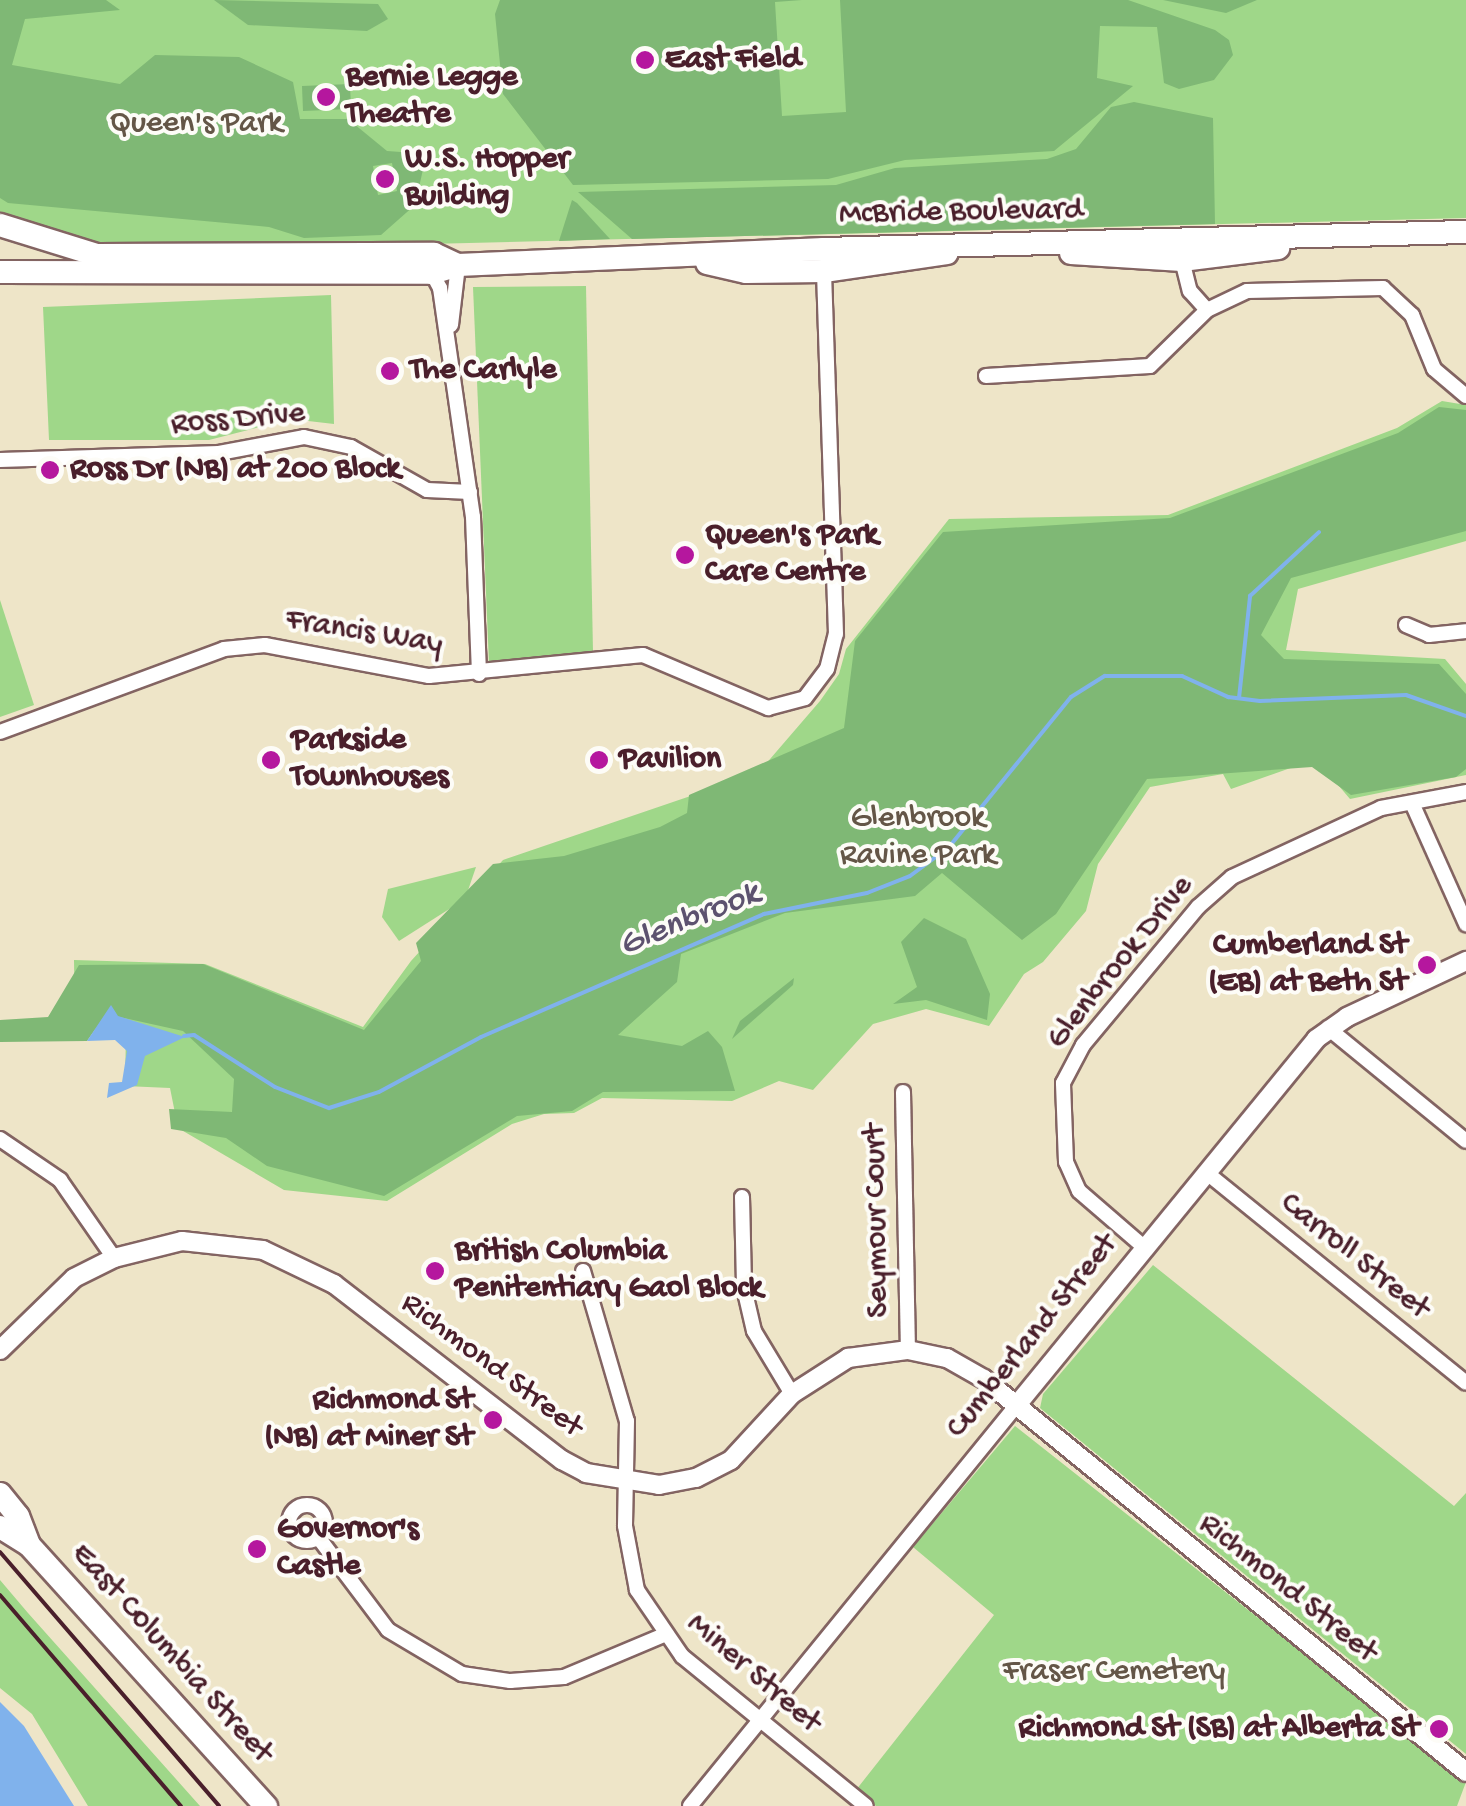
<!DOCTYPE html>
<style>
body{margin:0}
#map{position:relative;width:1466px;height:1806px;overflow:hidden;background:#eee5c8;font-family:"Gochi Hand",sans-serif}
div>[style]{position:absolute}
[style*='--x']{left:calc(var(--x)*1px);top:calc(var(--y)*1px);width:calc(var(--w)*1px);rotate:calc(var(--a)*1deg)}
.green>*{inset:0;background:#9fd789}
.forest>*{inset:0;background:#7fb875}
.water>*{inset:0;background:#80b2ec}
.pier>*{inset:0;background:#eee5c8}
.stream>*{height:4px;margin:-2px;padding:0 2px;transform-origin:2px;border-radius:2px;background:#80b2ec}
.roads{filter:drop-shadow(2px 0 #836462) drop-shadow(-2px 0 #836462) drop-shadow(0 2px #836462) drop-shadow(0 -2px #836462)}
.minor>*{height:14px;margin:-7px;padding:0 7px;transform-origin:7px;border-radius:7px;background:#fff}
.minor>.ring{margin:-7px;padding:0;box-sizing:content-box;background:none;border:14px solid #fff;border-radius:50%}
.tertiary>*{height:18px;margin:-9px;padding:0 9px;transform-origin:9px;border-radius:9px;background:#fff}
.primary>*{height:22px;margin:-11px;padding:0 11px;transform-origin:11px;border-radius:11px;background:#fff}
.rail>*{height:4px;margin:-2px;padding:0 2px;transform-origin:2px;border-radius:2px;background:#4a1f2b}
.dots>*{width:28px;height:28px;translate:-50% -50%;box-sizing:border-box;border:5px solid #fdfcf7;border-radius:50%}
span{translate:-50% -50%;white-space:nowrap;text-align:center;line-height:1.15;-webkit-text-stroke:8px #fdfcf7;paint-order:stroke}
.poi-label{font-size:32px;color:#4a1f2b;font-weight:700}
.left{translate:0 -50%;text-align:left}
.right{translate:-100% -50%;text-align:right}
.park-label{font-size:32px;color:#645647}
.street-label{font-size:32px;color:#4a1f2b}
.water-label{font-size:35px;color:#5d526f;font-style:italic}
</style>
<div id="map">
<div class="green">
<div style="clip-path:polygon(0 0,1466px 0,1466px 218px,149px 251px,84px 246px,0 216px)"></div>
<div style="clip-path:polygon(586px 286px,593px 652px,489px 663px,473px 287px)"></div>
<div style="clip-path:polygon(331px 295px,334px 424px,291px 419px,209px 440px,49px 440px,43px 307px)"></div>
<div style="clip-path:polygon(1442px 401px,1466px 405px,1466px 541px,1298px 589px,1286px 650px,1445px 659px,1466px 684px,1466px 775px,1350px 799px,1316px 759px,1231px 789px,1223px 774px,1150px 787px,1098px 864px,1086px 911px,1043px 962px,1024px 974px,989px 1026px,926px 1009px,873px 1024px,813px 1090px,779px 1081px,732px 1101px,602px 1098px,574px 1113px,544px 1114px,512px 1124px,387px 1201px,284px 1190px,178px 1128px,170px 1088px,125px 1086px,126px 1031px,75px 1028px,74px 960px,205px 964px,363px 1027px,411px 961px,503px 860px,758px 773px,820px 701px,839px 674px,846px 649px,949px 519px,1168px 515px,1397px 428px)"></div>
<div style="clip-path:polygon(0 600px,34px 705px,0 717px)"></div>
<div style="clip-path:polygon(476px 867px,465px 899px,399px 941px,382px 917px,388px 889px)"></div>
<div style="clip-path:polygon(1153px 1265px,1454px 1506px,1466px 1493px,1466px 1754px,1040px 1408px,1043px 1394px)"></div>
<div style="clip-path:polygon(1015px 1426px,1466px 1782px,1457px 1806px,876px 1806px,856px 1790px,994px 1615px,913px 1547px)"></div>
<div style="clip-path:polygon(0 1580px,28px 1613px,200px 1806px,83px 1806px,0 1693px)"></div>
</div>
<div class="forest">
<div style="clip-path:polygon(evenodd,0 0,106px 0,120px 10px,25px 19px,12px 65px,120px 84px,155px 55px,239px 57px,293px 82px,300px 119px,348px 119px,387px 151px,415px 153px,424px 165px,415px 205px,381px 235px,304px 238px,269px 227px,8px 203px,0 198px,0 0,392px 163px,397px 191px,378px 195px,373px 166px,392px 163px)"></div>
<div style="clip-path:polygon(214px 0,378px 4px,388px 19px,367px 31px,248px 25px)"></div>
<div style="clip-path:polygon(500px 0,802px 0,775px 2px,782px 116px,846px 112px,840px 0,1128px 0,1215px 30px,1229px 40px,1233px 55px,1214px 80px,1179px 89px,1164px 83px,1157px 27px,1100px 26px,1097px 78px,1133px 86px,1054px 151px,905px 160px,828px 179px,573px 185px,503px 94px,495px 14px)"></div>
<div style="clip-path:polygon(1163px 0,1257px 0,1226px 13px)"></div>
<div style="clip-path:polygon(350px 84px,351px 109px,303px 111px,302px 86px)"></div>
<div style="clip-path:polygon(1134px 102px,1213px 118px,1215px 224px,632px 239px,578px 192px,836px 185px,895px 168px,1047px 159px,1076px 149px,1111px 107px)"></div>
<div style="clip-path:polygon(572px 200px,577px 203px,610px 239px,559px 241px)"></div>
<div style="clip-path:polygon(1439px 407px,1466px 410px,1466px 531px,1291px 578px,1261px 635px,1284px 659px,1439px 664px,1466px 694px,1466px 769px,1456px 777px,1351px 795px,1312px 767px,1147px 779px,1056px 914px,1022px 940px,942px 873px,915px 896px,785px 913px,681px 954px,677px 982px,618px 1035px,682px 1046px,708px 1031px,722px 1047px,735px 1091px,603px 1092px,572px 1111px,517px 1116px,384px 1196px,267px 1166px,226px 1138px,171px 1129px,169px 1109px,232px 1112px,234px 1079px,183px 1031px,106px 1014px,87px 1041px,0 1042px,0 1020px,48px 1017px,79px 965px,203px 964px,364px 1030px,421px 961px,416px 943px,493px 864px,564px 856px,660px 827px,687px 813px,689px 795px,844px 728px,855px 641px,943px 532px,1170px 518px,1398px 433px)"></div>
<div style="clip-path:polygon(924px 918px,966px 939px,990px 994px,987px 1020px,926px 1000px,893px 1004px,917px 987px,901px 942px)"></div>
<div style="clip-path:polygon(794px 978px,793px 985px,732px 1039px,740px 1021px)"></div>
</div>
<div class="water">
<div style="clip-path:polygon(111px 1005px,118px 1016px,185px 1037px,145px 1056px,137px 1085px,107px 1098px,109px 1083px,122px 1082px,127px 1051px,115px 1040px,87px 1041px)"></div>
<div style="clip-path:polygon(0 1693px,10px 1701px,83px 1806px,0 1806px)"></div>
</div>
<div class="pier">
<div style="clip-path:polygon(0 1688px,32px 1714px,88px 1806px,74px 1806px,24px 1726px,0 1702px)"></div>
</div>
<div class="stream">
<div style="--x:1239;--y:698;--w:103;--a:-83.8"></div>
<div style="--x:1250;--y:596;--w:94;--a:-42.8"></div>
<div style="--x:184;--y:1036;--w:10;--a:-6"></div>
<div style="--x:194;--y:1035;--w:96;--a:32.7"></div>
<div style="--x:275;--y:1087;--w:58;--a:21.3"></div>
<div style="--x:329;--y:1108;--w:52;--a:-17.7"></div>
<div style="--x:379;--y:1092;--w:116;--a:-28.3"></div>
<div style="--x:481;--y:1037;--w:309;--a:-23.5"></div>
<div style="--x:764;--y:914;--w:105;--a:-11.5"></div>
<div style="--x:867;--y:893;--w:46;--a:-21.6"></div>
<div style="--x:910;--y:876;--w:49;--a:-36.6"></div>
<div style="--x:949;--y:847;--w:193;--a:-50.9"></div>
<div style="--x:1071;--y:697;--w:40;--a:-32"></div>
<div style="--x:1105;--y:676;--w:77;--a:0"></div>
<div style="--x:1182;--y:676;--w:51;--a:24.5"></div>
<div style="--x:1228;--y:697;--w:32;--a:7"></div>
<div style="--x:1260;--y:701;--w:146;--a:-2.4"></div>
<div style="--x:1406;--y:695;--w:64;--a:19.3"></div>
</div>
<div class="roads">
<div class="minor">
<div style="--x:1182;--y:260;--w:32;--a:76"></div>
<div style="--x:1190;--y:291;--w:25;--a:48"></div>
<div style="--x:432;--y:273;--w:17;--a:62"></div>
<div style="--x:440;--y:288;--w:231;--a:81.8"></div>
<div style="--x:473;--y:517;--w:157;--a:87.8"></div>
<div style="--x:451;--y:325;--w:60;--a:-83.3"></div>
<div style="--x:986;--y:376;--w:164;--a:-3.5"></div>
<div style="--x:1150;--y:366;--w:80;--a:-44.5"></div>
<div style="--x:1207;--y:310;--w:44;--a:-25.4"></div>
<div style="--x:1247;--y:291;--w:136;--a:-1.3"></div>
<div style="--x:1383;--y:288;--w:40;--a:43"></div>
<div style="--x:1412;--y:315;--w:58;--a:67.8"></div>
<div style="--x:1434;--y:369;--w:42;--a:40.2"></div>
<div style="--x:0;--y:460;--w:219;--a:-1.8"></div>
<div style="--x:219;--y:453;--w:86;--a:-10.7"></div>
<div style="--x:304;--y:437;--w:48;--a:12"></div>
<div style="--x:351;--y:447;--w:87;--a:29.5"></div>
<div style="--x:427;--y:490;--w:43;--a:2.7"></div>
<div style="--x:1406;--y:625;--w:25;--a:23"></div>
<div style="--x:1429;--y:635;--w:37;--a:-6"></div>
<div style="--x:0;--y:732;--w:239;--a:-20.3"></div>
<div style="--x:224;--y:649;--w:41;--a:-5.6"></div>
<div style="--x:265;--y:645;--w:167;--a:10.7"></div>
<div style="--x:429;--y:676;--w:215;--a:-5.6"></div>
<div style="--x:643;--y:655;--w:136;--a:23"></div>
<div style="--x:768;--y:708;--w:38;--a:-15"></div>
<div style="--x:805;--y:698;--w:36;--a:-53"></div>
<div style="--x:827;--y:669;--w:36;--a:-76"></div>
<div style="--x:836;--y:634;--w:363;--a:-91.9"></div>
<div style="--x:1412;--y:803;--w:133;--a:65.9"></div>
<div style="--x:1328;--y:1028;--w:178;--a:39.3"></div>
<div style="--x:903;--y:1092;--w:258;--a:88.9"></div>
<div style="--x:0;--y:1139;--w:73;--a:34.3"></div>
<div style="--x:60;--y:1180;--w:95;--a:55.3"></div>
<div style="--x:1207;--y:1173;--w:333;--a:39"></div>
<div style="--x:742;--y:1197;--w:91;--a:88.7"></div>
<div style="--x:744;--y:1288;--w:44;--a:76.9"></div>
<div style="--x:754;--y:1331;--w:74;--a:58.9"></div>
<div style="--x:1145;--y:1248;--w:87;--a:-139.2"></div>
<div style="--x:1079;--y:1191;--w:32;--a:-114"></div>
<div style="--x:1066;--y:1162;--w:79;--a:-92.2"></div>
<div style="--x:1063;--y:1083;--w:43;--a:-62.2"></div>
<div style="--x:1083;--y:1045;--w:180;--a:-50.2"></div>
<div style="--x:1198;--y:907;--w:45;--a:-41.4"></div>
<div style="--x:1232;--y:877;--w:164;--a:-24.8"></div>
<div style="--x:1381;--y:808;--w:86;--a:-10.7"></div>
<div style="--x:583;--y:1271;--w:156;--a:73.7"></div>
<div style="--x:627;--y:1421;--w:105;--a:91.1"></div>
<div style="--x:625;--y:1526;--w:65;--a:79.4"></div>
<div style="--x:637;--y:1590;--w:80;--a:55.7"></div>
<div style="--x:682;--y:1656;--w:237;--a:39.2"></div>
<div class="ring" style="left:289px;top:1505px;width:22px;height:22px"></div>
<div style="--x:318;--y:1537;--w:116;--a:53"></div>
<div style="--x:388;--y:1630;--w:86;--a:30.7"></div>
<div style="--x:462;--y:1674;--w:49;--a:8.3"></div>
<div style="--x:510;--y:1681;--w:54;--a:-4.2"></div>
<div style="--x:564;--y:1677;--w:108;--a:-22.8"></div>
<div style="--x:690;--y:1806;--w:516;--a:-50.82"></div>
</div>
<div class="tertiary">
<div style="--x:0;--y:1350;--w:103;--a:-44.2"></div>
<div style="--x:74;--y:1278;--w:45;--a:-26.6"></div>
<div style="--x:114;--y:1258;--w:70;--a:-14"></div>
<div style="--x:182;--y:1241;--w:81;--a:6.3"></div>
<div style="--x:263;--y:1250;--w:79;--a:25.6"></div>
<div style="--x:334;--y:1284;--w:288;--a:37.7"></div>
<div style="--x:562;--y:1460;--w:27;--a:28"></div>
<div style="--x:586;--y:1473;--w:74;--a:9.3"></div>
<div style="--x:659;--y:1485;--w:38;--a:-11"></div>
<div style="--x:696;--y:1478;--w:39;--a:-27"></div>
<div style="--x:731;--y:1460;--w:90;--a:-47.3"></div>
<div style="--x:792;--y:1394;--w:67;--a:-32.7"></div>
<div style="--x:848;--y:1358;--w:61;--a:-7.6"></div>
<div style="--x:908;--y:1350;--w:40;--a:12"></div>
<div style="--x:947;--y:1358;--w:43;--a:29.6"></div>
<div style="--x:984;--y:1379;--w:622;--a:39.19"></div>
<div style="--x:1016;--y:1406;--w:474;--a:-50.7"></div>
<div style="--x:1316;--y:1039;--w:38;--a:-35"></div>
<div style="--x:1347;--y:1017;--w:132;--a:-25.2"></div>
</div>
<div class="primary">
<div style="--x:0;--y:225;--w:102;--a:17.2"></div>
<div style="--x:97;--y:255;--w:337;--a:-0.2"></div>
<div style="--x:434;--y:254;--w:26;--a:25"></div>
<div style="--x:1071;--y:253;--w:111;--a:3.6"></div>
<div style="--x:1182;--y:260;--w:97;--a:-7.1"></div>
<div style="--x:707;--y:263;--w:40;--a:13"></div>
<div style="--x:746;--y:272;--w:78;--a:-0.7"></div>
<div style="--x:824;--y:271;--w:124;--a:-8.3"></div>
<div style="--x:0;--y:272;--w:432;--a:0.1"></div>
<div style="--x:432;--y:273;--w:27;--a:-17"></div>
<div style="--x:458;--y:265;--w:366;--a:-2.5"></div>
<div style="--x:824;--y:249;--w:642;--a:-1.52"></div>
<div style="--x:0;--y:1494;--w:28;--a:51"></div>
<div style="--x:18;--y:1516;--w:31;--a:69"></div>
<div style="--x:0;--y:1527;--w:34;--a:32"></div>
<div style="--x:29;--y:1545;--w:353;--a:47.8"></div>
</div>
</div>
<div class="rail">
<div style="--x:0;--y:1552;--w:335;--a:49.2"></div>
<div style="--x:0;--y:1595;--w:278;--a:49.4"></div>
</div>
<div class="dots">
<div style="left:645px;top:60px;background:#b5179e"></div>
<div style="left:326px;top:97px;background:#b5179e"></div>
<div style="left:385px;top:179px;background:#b5179e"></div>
<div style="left:390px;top:371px;background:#b5179e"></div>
<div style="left:50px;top:470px;background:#b5179e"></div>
<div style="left:685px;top:555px;background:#b5179e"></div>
<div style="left:271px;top:760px;background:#b5179e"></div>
<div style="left:599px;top:760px;background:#b5179e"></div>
<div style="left:1427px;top:965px;background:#b5179e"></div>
<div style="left:435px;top:1271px;background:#b5179e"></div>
<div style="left:493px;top:1420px;background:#b5179e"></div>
<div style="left:257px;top:1549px;background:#b5179e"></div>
<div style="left:1439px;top:1729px;background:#b5179e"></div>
</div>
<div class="poi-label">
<span class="left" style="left:665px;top:60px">East Field</span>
<span class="left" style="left:346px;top:97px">Bernie Legge<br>Theatre</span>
<span class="left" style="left:405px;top:179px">W.S. Hopper<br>Building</span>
<span class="left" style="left:410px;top:371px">The Carlyle</span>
<span class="left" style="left:70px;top:470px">Ross Dr (NB) at 200 Block</span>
<span class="left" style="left:705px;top:555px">Queen's Park<br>Care Centre</span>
<span class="left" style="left:291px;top:760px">Parkside<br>Townhouses</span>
<span class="left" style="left:619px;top:760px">Pavilion</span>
<span class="right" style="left:1407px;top:965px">Cumberland St<br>(EB) at Beth St</span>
<span class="left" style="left:455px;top:1271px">British Columbia<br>Penitentiary Gaol Block</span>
<span class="right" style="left:473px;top:1420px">Richmond St<br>(NB) at Miner St</span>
<span class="left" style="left:277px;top:1549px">Governor's<br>Castle</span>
<span class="right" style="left:1419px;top:1729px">Richmond St (SB) at Alberta St</span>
</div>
<div class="park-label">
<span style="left:196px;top:124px">Queen's Park</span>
<span style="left:918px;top:838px">Glenbrook<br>Ravine Park</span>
<span style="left:1114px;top:1672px">Fraser Cemetery</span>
</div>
<div class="street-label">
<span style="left:961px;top:213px;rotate:-1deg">McBride Boulevard</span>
<span style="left:238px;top:420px;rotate:-5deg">Ross Drive</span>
<span style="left:364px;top:633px;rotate:9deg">Francis Way</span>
<span style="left:1121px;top:963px;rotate:-51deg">Glenbrook Drive</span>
<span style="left:878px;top:1221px;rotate:-91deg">Seymour Court</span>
<span style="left:1354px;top:1257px;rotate:39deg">Carroll Street</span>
<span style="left:1033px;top:1337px;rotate:-51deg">Cumberland Street</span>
<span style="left:491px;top:1366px;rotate:37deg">Richmond Street</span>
<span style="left:1287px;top:1589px;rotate:39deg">Richmond Street</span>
<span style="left:171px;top:1654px;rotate:48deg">East Columbia Street</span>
<span style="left:753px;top:1674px;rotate:41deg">Miner Street</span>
</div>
<div class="water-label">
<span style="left:690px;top:921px;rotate:-22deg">Glenbrook</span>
</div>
</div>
